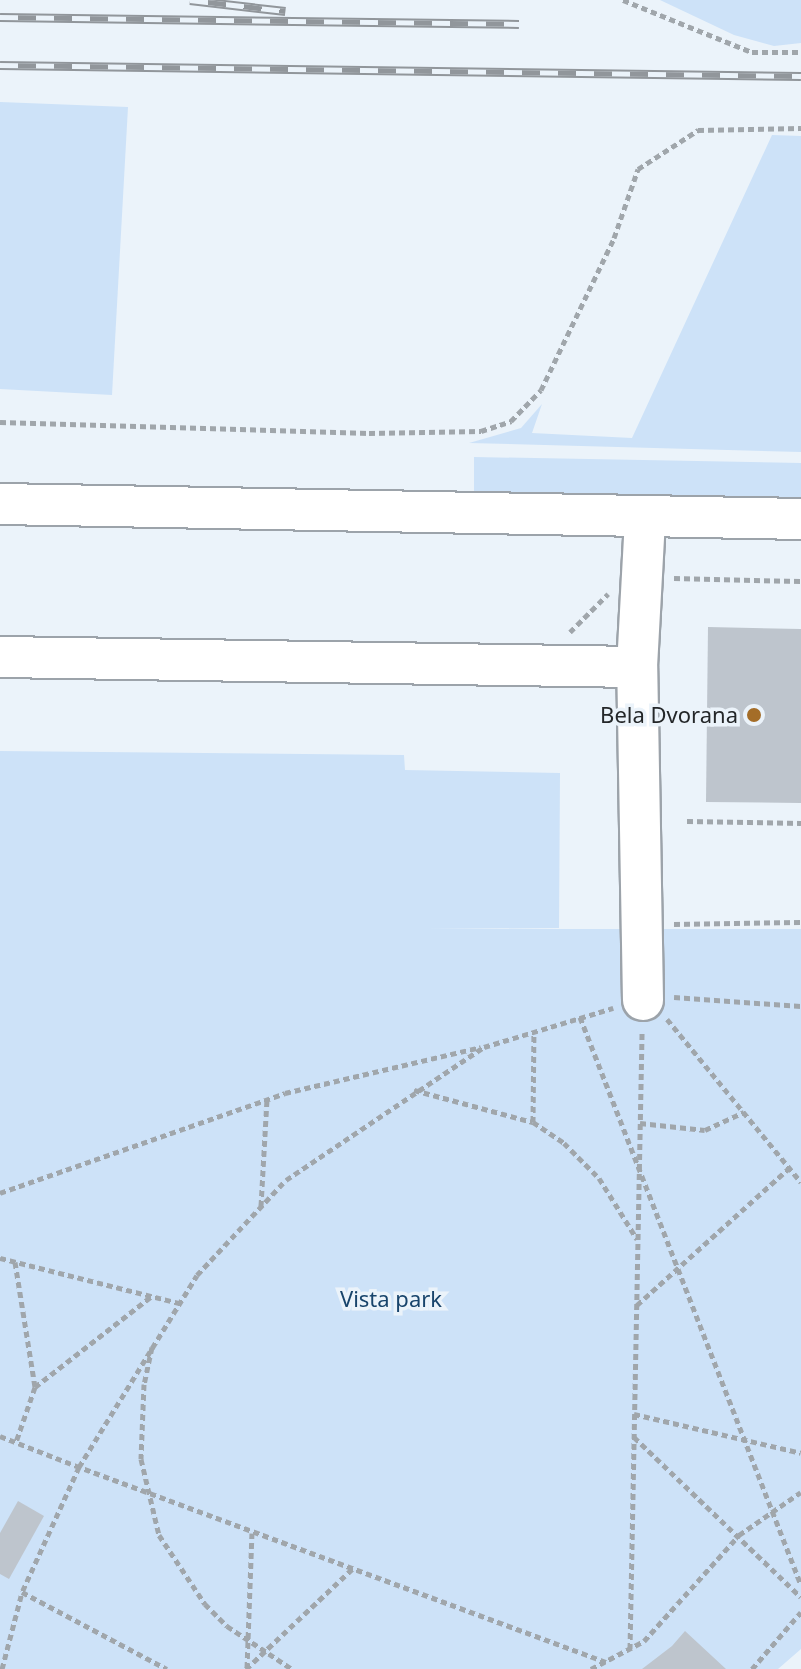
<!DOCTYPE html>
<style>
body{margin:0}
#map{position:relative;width:801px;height:1669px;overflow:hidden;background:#ebf3fa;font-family:"Noto Sans",sans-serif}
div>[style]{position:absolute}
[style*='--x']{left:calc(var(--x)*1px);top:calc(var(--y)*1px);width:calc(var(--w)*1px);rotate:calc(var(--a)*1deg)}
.green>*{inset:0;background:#cde2f8}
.building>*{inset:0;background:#bec5cd}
.path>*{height:5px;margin-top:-2.5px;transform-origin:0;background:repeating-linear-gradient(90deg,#a0a6ab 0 6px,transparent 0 10px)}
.roads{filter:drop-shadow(2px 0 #9ca3aa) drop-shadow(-2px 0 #9ca3aa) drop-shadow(0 2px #9ca3aa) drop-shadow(0 -2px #9ca3aa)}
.minor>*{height:40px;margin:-20px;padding:0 20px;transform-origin:20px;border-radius:20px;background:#fff}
.rail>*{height:9px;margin-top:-4.5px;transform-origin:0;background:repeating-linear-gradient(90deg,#ebf3fa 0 18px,#91969b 0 36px);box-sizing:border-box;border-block:2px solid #91969b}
.dots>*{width:22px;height:22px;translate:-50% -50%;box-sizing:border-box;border:4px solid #ebf3fa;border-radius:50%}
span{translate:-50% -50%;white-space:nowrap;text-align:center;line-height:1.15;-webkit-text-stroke:7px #ebf3fa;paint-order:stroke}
.poi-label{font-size:22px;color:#242729}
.right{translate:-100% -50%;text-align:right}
.park-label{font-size:22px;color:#18446b}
</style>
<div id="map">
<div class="green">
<div style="clip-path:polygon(660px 0,801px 0,801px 43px,774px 46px,734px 35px)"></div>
<div style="clip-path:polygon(0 102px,128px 107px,112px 395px,0 389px)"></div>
<div style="clip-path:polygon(772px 135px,801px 136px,801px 452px,469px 443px,521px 428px,542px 404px,532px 433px,632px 438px)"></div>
<div style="clip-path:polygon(474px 457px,801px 463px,801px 502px,474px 495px)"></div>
<div style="clip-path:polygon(0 751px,404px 755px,405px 770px,560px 773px,559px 928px,427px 929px,801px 929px,801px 1649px,778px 1669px,0 1669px)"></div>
</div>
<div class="building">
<div style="clip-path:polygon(708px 627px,801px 629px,801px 803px,706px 802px)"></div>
<div style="clip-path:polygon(18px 1501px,44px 1516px,9px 1579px,0 1574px,0 1533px)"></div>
<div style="clip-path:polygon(685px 1631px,726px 1669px,642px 1669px,672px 1646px)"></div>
</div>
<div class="path">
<div style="--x:623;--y:0;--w:139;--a:22"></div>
<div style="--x:752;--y:52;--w:49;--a:0"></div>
<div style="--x:0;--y:422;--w:369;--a:1.7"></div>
<div style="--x:369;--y:433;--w:112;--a:-1"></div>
<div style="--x:481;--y:431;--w:32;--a:-18"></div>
<div style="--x:511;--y:421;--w:43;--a:-45.9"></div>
<div style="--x:541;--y:390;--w:169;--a:-64.3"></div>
<div style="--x:614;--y:238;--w:73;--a:-70.8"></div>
<div style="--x:638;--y:169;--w:72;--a:-33"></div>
<div style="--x:698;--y:130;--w:103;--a:-1.1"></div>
<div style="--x:674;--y:578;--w:127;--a:1.4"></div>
<div style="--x:570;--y:632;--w:54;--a:-45"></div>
<div style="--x:687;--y:821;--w:114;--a:1"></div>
<div style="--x:674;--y:924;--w:127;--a:-0.9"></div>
<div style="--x:674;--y:997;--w:127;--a:4.1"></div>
<div style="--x:580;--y:1017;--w:609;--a:68.74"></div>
<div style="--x:667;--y:1019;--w:211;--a:50.6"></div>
<div style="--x:414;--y:1090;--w:123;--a:15.1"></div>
<div style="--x:533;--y:1122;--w:37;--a:34"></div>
<div style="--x:564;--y:1143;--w:49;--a:45"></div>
<div style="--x:599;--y:1178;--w:72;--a:58.1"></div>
<div style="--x:533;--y:1122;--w:89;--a:-89.4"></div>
<div style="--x:640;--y:1123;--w:65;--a:6.1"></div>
<div style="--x:705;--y:1130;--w:43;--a:-24.8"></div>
<div style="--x:0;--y:1193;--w:302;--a:-19.3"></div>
<div style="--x:285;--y:1093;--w:201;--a:-13.2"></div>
<div style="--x:261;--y:1206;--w:107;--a:-86.8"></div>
<div style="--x:0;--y:1258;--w:185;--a:14.1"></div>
<div style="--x:15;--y:1262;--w:127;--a:80.9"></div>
<div style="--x:35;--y:1387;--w:58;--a:109.1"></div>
<div style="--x:637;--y:1305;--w:205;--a:-42"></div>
<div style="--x:152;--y:1347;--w:38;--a:102"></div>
<div style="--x:144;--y:1384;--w:75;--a:92.3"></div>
<div style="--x:141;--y:1459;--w:78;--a:76.7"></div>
<div style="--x:159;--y:1535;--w:83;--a:56.3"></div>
<div style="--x:205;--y:1604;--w:31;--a:45"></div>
<div style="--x:227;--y:1626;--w:78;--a:33.5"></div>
<div style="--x:35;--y:1387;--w:148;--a:-37.9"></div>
<div style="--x:634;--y:1414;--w:171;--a:13.1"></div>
<div style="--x:0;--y:1436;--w:85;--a:21.4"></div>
<div style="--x:79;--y:1467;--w:137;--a:114.5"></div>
<div style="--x:22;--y:1592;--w:164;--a:28"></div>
<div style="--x:634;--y:1437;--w:231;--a:43.8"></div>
<div style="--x:630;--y:1649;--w:616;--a:-88.88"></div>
<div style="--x:606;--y:1662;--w:562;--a:-159.69"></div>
<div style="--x:79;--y:1467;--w:225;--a:-58.4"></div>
<div style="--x:197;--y:1275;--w:130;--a:-46.9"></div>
<div style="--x:286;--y:1180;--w:239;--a:-33.9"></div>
<div style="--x:484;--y:1047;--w:135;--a:-16.8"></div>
<div style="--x:247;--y:1668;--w:135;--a:-87.9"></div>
<div style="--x:2;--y:1669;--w:80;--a:-75.4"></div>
<div style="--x:246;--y:1669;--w:146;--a:-43.3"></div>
<div style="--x:591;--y:1669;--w:60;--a:-27.8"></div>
<div style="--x:644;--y:1641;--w:142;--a:-48.1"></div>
<div style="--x:739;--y:1535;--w:75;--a:-34.7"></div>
<div style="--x:752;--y:1669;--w:75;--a:-49.3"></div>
</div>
<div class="roads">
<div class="minor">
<div style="--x:0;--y:504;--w:801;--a:1.07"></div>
<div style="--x:0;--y:657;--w:637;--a:0.9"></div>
<div style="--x:643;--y:1000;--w:333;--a:-91"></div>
<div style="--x:637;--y:667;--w:150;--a:-86.9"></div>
</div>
</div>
<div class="rail">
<div style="--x:190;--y:0;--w:96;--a:6.6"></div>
<div style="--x:0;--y:17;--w:519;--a:0.77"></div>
<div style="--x:0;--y:65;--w:801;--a:0.79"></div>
</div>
<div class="dots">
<div style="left:754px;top:715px;background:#a46d28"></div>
</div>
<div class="poi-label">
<span class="right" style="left:738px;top:715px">Bela Dvorana</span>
</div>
<div class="park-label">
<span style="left:391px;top:1299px">Vista park</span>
</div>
</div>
